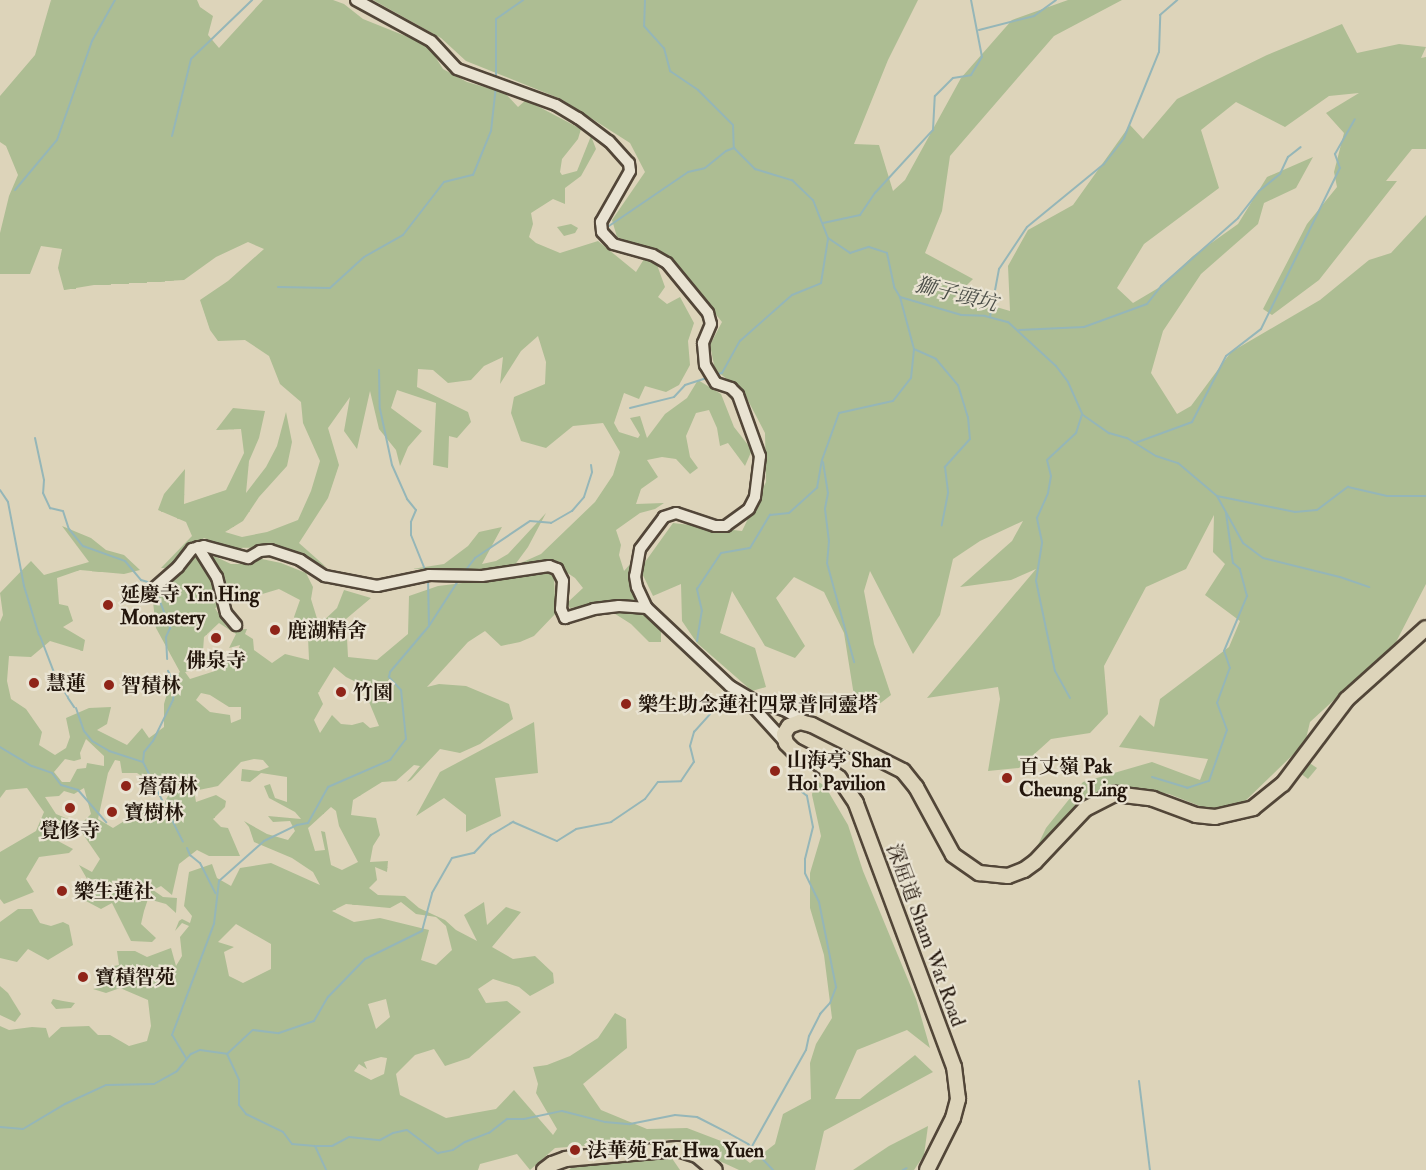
<!DOCTYPE html>
<meta charset="utf-8">
<style>
body{margin:0}
#map{position:relative;width:1426px;height:1170px;overflow:hidden;background:#ddd4ba;font-family:"IM FELL Double Pica","Noto Serif SC",serif}
div>[style]{position:absolute}
[style*='--x']{left:calc(var(--x)*1px);top:calc(var(--y)*1px);width:calc(var(--w)*1px);rotate:calc(var(--a)*1deg)}
.green>*{inset:0;background:#adbd93}
.stream>*{height:2px;margin:-1px;padding:0 1px;transform-origin:1px;border-radius:1px;background:#95b6b8}
.roads{filter:drop-shadow(2px 0 #524638) drop-shadow(-2px 0 #524638) drop-shadow(0 2px #524638) drop-shadow(0 -2px #524638)}
.minor>*{height:10px;margin:-5px;padding:0 5px;transform-origin:5px;border-radius:5px;background:#e9e3d2}
.major>*{height:14px;margin:-7px;padding:0 7px;transform-origin:7px;border-radius:7px;background:#ddd4ba}
.dots>*{width:16px;height:16px;translate:-50% -50%;box-sizing:border-box;border:3px solid #e9e3d2;border-radius:50%}
span{translate:-50% -50%;white-space:nowrap;text-align:center;line-height:1.15;-webkit-text-stroke:4.5px #e9e3d2;paint-order:stroke}
.poi-label{font-size:20px;color:#23160c;font-weight:700}
.left{translate:0 -50%;text-align:left}
.street-label{font-size:20px;color:#23160c}
.water-label{font-size:21px;color:#4b4e48;font-style:italic}
</style>
<div id="map">
<div class="green">
<div style="clip-path:polygon(evenodd,51px 0,197px 0,200px 7px,213px 16px,208px 35px,219px 48px,263px 0,333px 0,344px 4px,363px 19px,428px 45px,443px 69px,467px 82px,505px 93px,518px 107px,526px 100px,581px 129px,578px 139px,562px 159px,560px 172px,562px 175px,577px 171px,591px 136px,596px 149px,581px 176px,565px 188px,565px 204px,553px 199px,531px 213px,533px 224px,529px 237px,536px 243px,560px 253px,598px 241px,636px 272px,644px 259px,656px 262px,665px 287px,658px 297px,667px 304px,680px 297px,694px 323px,688px 341px,690px 365px,679px 385px,666px 392px,645px 386px,639px 399px,624px 393px,614px 423px,619px 432px,638px 438px,640px 435px,630px 418px,640px 416px,647px 438px,665px 414px,687px 398px,698px 380px,721px 394px,734px 427px,752px 450px,745px 466px,728px 443px,720px 446px,717px 428px,709px 410px,696px 413px,686px 436px,690px 457px,698px 468px,690px 474px,676px 459px,662px 457px,647px 460px,658px 477px,641px 489px,636px 504px,664px 503px,655px 509px,640px 513px,616px 530px,621px 545px,619px 555px,624px 571px,632px 562px,629px 578px,635px 601px,661px 631px,661px 642px,649px 642px,631px 624px,609px 610px,588px 605px,570px 608px,567px 603px,583px 588px,575px 578px,553px 563px,556px 613px,534px 636px,520px 642px,501px 646px,485px 631px,468px 642px,427px 687px,439px 684px,466px 686px,509px 704px,513px 719px,480px 744px,460px 753px,440px 749px,411px 780px,407px 782px,420px 766px,414px 765px,396px 781px,382px 782px,353px 800px,351px 815px,376px 818px,380px 835px,373px 846px,370px 862px,388px 861px,387px 872px,375px 867px,377px 880px,369px 888px,378px 895px,405px 896px,419px 908px,445px 920px,456px 930px,477px 941px,464px 915px,484px 902px,487px 925px,506px 907px,521px 912px,492px 947px,513px 959px,535px 956px,553px 973px,554px 983px,530px 996px,519px 987px,493px 979px,478px 989px,486px 1003px,507px 1001px,521px 1012px,469px 1058px,445px 1066px,434px 1049px,415px 1055px,396px 1074px,400px 1095px,446px 1118px,496px 1109px,514px 1090px,553px 1135px,557px 1129px,536px 1093px,538px 1084px,533px 1067px,547px 1065px,570px 1056px,598px 1038px,615px 1013px,626px 1019px,627px 1048px,583px 1084px,601px 1110px,647px 1129px,687px 1128px,721px 1141px,750px 1163px,775px 1144px,783px 1114px,811px 1099px,810px 1063px,816px 1044px,832px 1018px,824px 955px,810px 908px,810px 873px,821px 836px,812px 795px,814px 779px,825px 786px,848px 825px,863px 871px,916px 999px,930px 1048px,907px 1030px,857px 1050px,835px 1099px,860px 1099px,915px 1055px,933px 1072px,824px 1131px,815px 1170px,739px 1170px,672px 1139px,555px 1148px,530px 1170px,517px 1154px,480px 1164px,478px 1170px,0 1170px,0 1026px,9px 1030px,32px 1027px,46px 1028px,49px 1038px,61px 1027px,89px 1026px,98px 1035px,110px 1035px,129px 1046px,147px 1041px,151px 1026px,148px 1000px,120px 988px,106px 993px,93px 989px,105px 986px,108px 977px,103px 968px,119px 965px,117px 951px,135px 951px,147px 957px,171px 948px,176px 966px,182px 956px,180px 937px,189px 926px,182px 923px,175px 931px,179px 921px,182px 919px,190px 923px,192px 916px,184px 906px,189px 872px,212px 864px,217px 878px,231px 886px,240px 868px,271px 863px,320px 885px,313px 872px,292px 858px,254px 842px,249px 827px,244px 821px,267px 834px,288px 840px,295px 831px,290px 821px,273px 822px,268px 816px,301px 819px,295px 812px,269px 798px,264px 786px,270px 784px,275px 798px,287px 802px,287px 777px,261px 773px,250px 782px,241px 781px,242px 769px,259px 771px,269px 767px,263px 760px,254px 759px,241px 762px,218px 786px,194px 791px,196px 802px,216px 795px,226px 801px,225px 807px,213px 819px,221px 827px,228px 828px,240px 856px,209px 856px,197px 850px,179px 864px,172px 895px,161px 886px,153px 890px,163px 897px,177px 898px,176px 913px,166px 904px,148px 899px,144px 911px,141px 924px,156px 938px,152px 942px,131px 941px,112px 903px,101px 909px,84px 900px,90px 884px,79px 865px,92px 872px,100px 859px,78px 827px,91px 814px,84px 788px,74px 794px,64px 791px,59px 796px,45px 797px,56px 814px,68px 819px,58px 841px,73px 849px,69px 853px,39px 857px,26px 879px,34px 892px,4px 904px,0 899px,0 852px,36px 831px,44px 812px,27px 788px,6px 790px,0 798px,0 622px,3px 615px,0 593px,31px 561px,44px 575px,89px 562px,62px 526px,91px 538px,106px 550px,124px 555px,140px 570px,124px 574px,80px 570px,57px 578px,59px 604px,68px 606px,73px 621px,63px 627px,85px 640px,83px 651px,50px 641px,31px 657px,9px 656px,7px 681px,11px 699px,26px 709px,42px 732px,39px 745px,55px 755px,66px 748px,70px 737px,66px 718px,89px 708px,111px 707px,107px 724px,97px 730px,127px 745px,142px 728px,149px 738px,164px 727px,164px 704px,168px 690px,149px 695px,142px 691px,149px 683px,167px 682px,180px 672px,156px 628px,153px 602px,185px 568px,195px 553px,216px 557px,231px 564px,245px 564px,257px 558px,281px 563px,306px 573px,313px 587px,311px 599px,319px 625px,337px 608px,344px 590px,371px 598px,346px 619px,348px 657px,377px 660px,408px 634px,409px 596px,438px 586px,513px 577px,506px 566px,478px 571px,450px 568px,412px 569px,444px 564px,468px 546px,479px 532px,502px 527px,482px 564px,496px 561px,508px 554px,546px 513px,528px 547px,514px 566px,541px 554px,595px 502px,613px 475px,620px 452px,603px 423px,573px 426px,546px 448px,521px 441px,511px 413px,514px 397px,545px 384px,546px 362px,538px 336px,521px 351px,500px 384px,503px 357px,484px 366px,471px 380px,448px 383px,433px 370px,418px 369px,417px 387px,468px 412px,471px 422px,457px 438px,449px 436px,448px 468px,433px 465px,436px 403px,397px 390px,391px 408px,422px 431px,408px 447px,400px 466px,396px 450px,379px 429px,370px 391px,357px 449px,344px 431px,350px 397px,328px 428px,339px 465px,328px 498px,299px 543px,326px 567px,283px 547px,229px 548px,204px 538px,165px 568px,161px 568px,192px 536px,186px 522px,158px 510px,164px 494px,185px 469px,184px 504px,226px 490px,244px 453px,241px 429px,216px 430px,233px 408px,265px 411px,259px 438px,249px 461px,246px 493px,266px 467px,277px 446px,286px 412px,292px 442px,287px 466px,259px 497px,243px 521px,225px 532px,242px 537px,267px 532px,298px 520px,311px 491px,320px 461px,303px 423px,301px 402px,280px 384px,269px 356px,245px 340px,218px 341px,210px 330px,200px 300px,228px 281px,264px 249px,248px 242px,216px 257px,184px 280px,94px 285px,64px 290px,58px 268px,62px 249px,41px 246px,30px 274px,0 274px,0 233px,9px 196px,18px 175px,6px 146px,0 142px,0 96px,35px 55px,51px 0,279px 589px,300px 600px,294px 617px,308px 637px,309px 660px,285px 654px,272px 663px,254px 650px,253px 639px,245px 634px,247px 629px,234px 630px,226px 626px,215px 608px,279px 589px,51px 0,219px 623px,236px 634px,229px 648px,240px 645px,235px 658px,223px 663px,219px 656px,212px 658px,203px 651px,204px 637px,219px 623px,51px 0,214px 665px,215px 671px,190px 679px,185px 672px,214px 665px,51px 0,334px 667px,346px 677px,362px 685px,379px 726px,370px 728px,363px 722px,352px 725px,341px 724px,332px 715px,320px 733px,314px 720px,323px 704px,318px 693px,334px 667px,51px 0,201px 693px,210px 695px,229px 707px,241px 707px,241px 719px,231px 723px,230px 715px,210px 712px,196px 700px,201px 693px,51px 0,86px 739px,104px 756px,104px 766px,87px 763px,86px 768px,77px 769px,70px 782px,62px 782px,54px 772px,65px 759px,74px 761px,81px 759px,80px 753px,86px 739px,51px 0,115px 760px,120px 761px,122px 773px,137px 773px,149px 781px,158px 777px,170px 792px,161px 809px,149px 810px,146px 800px,129px 818px,113px 828px,98px 819px,108px 773px,115px 760px,51px 0,331px 807px,336px 811px,339px 826px,358px 862px,342px 870px,331px 865px,325px 832px,321px 831px,325px 850px,315px 851px,308px 828px,331px 807px,51px 0,401px 902px,416px 914px,436px 917px,446px 926px,452px 950px,436px 965px,421px 960px,429px 930px,380px 918px,354px 922px,332px 911px,346px 904px,390px 908px,401px 902px,51px 0,236px 924px,271px 944px,271px 969px,243px 983px,229px 976px,224px 952px,234px 947px,218px 942px,236px 924px,51px 0,386px 999px,390px 1017px,376px 1029px,368px 1004px,386px 999px,51px 0,381px 1057px,387px 1058px,384px 1074px,371px 1080px,354px 1071px,359px 1064px,367px 1069px,364px 1062px,381px 1057px)"></div>
<div style="clip-path:polygon(373px 0,918px 0,888px 60px,854px 144px,879px 145px,893px 191px,905px 180px,961px 78px,1012px 20px,1068px 0,1122px 0,1054px 36px,950px 156px,942px 211px,925px 253px,973px 279px,952px 300px,986px 304px,1010px 311px,1008px 266px,1028px 230px,1073px 205px,1130px 125px,1143px 139px,1177px 99px,1267px 55px,1342px 24px,1357px 53px,1399px 44px,1426px 47px,1421px 58px,1426px 57px,1426px 149px,1412px 149px,1386px 181px,1397px 181px,1319px 280px,1272px 315px,1263px 309px,1307px 224px,1337px 187px,1334px 172px,1344px 133px,1326px 113px,1359px 93px,1329px 96px,1285px 127px,1236px 102px,1201px 130px,1219px 188px,1144px 244px,1117px 288px,1133px 303px,1160px 287px,1193px 256px,1238px 224px,1267px 177px,1313px 157px,1296px 188px,1264px 203px,1258px 224px,1201px 274px,1163px 331px,1151px 373px,1177px 414px,1191px 406px,1231px 352px,1320px 300px,1369px 260px,1391px 253px,1426px 215px,1426px 584px,1395px 644px,1310px 722px,1305px 743px,1241px 805px,1210px 810px,1169px 794px,1110px 786px,1092px 796px,1036px 849px,1046px 828px,1083px 782px,1152px 762px,1200px 780px,1208px 759px,1119px 747px,1140px 715px,1154px 727px,1160px 699px,1229px 647px,1240px 621px,1205px 595px,1225px 564px,1213px 552px,1214px 515px,1186px 569px,1146px 587px,1104px 666px,1108px 714px,1090px 733px,1051px 739px,1019px 768px,988px 771px,1000px 699px,998px 687px,927px 698px,1036px 569px,1011px 580px,960px 587px,1012px 541px,1023px 521px,980px 541px,953px 559px,940px 615px,913px 654px,870px 571px,864px 591px,874px 644px,891px 695px,878px 705px,855px 702px,844px 633px,824px 592px,794px 577px,776px 598px,805px 646px,795px 658px,765px 646px,732px 591px,720px 633px,755px 648px,766px 687px,752px 691px,697px 643px,682px 621px,681px 584px,653px 596px,640px 569px,673px 523px,742px 531px,766px 482px,765px 433px,743px 391px,715px 370px,710px 345px,722px 322px,670px 257px,617px 237px,612px 220px,645px 172px,630px 143px,561px 99px,466px 61px,441px 38px)"></div>
<div style="clip-path:polygon(571px 224px,578px 228px,575px 233px,564px 236px,557px 227px)"></div>
<div style="clip-path:polygon(534px 722px,538px 773px,495px 778px,501px 816px,466px 832px,466px 815px,444px 798px,416px 816px,440px 772px)"></div>
<div style="clip-path:polygon(1308px 762px,1317px 768px,1308px 779px,1300px 773px)"></div>
<div style="clip-path:polygon(18px 909px,32px 909px,40px 923px,51px 926px,63px 922px,69px 925px,73px 945px,48px 960px,28px 949px,17px 962px,0 958px,0 922px)"></div>
<div style="clip-path:polygon(0 986px,8px 993px,21px 1014px,15px 1022px,0 1015px)"></div>
<div style="clip-path:polygon(53px 999px,63px 1001px,75px 1003px,71px 1008px,56px 1009px,51px 1003px)"></div>
<div style="clip-path:polygon(928px 1126px,924px 1155px,914px 1170px,853px 1170px,889px 1146px)"></div>
<div style="clip-path:polygon(669px 1154px,680px 1170px,569px 1170px,571px 1168px)"></div>
</div>
<div class="stream">
<div style="--x:645;--y:0;--w:26;--a:92"></div>
<div style="--x:644;--y:26;--w:30;--a:48"></div>
<div style="--x:664;--y:48;--w:24;--a:75"></div>
<div style="--x:670;--y:71;--w:34;--a:34"></div>
<div style="--x:698;--y:90;--w:49;--a:45"></div>
<div style="--x:733;--y:125;--w:23;--a:88"></div>
<div style="--x:734;--y:148;--w:30;--a:45"></div>
<div style="--x:755;--y:169;--w:39;--a:17"></div>
<div style="--x:792;--y:180;--w:29;--a:44"></div>
<div style="--x:813;--y:200;--w:41;--a:68.5"></div>
<div style="--x:828;--y:238;--w:27;--a:34"></div>
<div style="--x:850;--y:253;--w:20;--a:-18"></div>
<div style="--x:869;--y:247;--w:19;--a:18"></div>
<div style="--x:887;--y:253;--w:35;--a:78"></div>
<div style="--x:894;--y:287;--w:12;--a:59"></div>
<div style="--x:900;--y:297;--w:64;--a:16.4"></div>
<div style="--x:961;--y:315;--w:24;--a:2"></div>
<div style="--x:985;--y:316;--w:24;--a:15"></div>
<div style="--x:1008;--y:322;--w:65;--a:42.5"></div>
<div style="--x:1056;--y:366;--w:20;--a:53"></div>
<div style="--x:1068;--y:382;--w:36;--a:66"></div>
<div style="--x:1083;--y:415;--w:32;--a:35"></div>
<div style="--x:1109;--y:433;--w:19;--a:16"></div>
<div style="--x:1127;--y:438;--w:34;--a:32"></div>
<div style="--x:1156;--y:456;--w:23;--a:18"></div>
<div style="--x:1178;--y:463;--w:51;--a:40.2"></div>
<div style="--x:1217;--y:496;--w:54;--a:61"></div>
<div style="--x:1243;--y:543;--w:25;--a:37"></div>
<div style="--x:1263;--y:558;--w:79;--a:13.9"></div>
<div style="--x:1340;--y:577;--w:31;--a:19"></div>
<div style="--x:979;--y:30;--w:57;--a:-14.3"></div>
<div style="--x:1034;--y:16;--w:27;--a:-36"></div>
<div style="--x:496;--y:80;--w:61;--a:-90"></div>
<div style="--x:496;--y:19;--w:33;--a:-35"></div>
<div style="--x:172;--y:136;--w:79;--a:-76.1"></div>
<div style="--x:191;--y:59;--w:85;--a:-44"></div>
<div style="--x:15;--y:190;--w:65;--a:-50"></div>
<div style="--x:57;--y:140;--w:105;--a:-70.5"></div>
<div style="--x:92;--y:41;--w:47;--a:-60.7"></div>
<div style="--x:823;--y:223;--w:38;--a:-12"></div>
<div style="--x:860;--y:215;--w:27;--a:-56"></div>
<div style="--x:875;--y:193;--w:86;--a:-47.4"></div>
<div style="--x:933;--y:130;--w:34;--a:-87"></div>
<div style="--x:935;--y:96;--w:25;--a:-45"></div>
<div style="--x:953;--y:78;--w:18;--a:-9"></div>
<div style="--x:971;--y:75;--w:21;--a:-59"></div>
<div style="--x:982;--y:57;--w:58;--a:-100.9"></div>
<div style="--x:606;--y:228;--w:99;--a:-34.3"></div>
<div style="--x:688;--y:172;--w:17;--a:-13"></div>
<div style="--x:705;--y:168;--w:27;--a:-39"></div>
<div style="--x:726;--y:151;--w:9;--a:-21"></div>
<div style="--x:278;--y:287;--w:52;--a:1.1"></div>
<div style="--x:330;--y:288;--w:46;--a:-42.4"></div>
<div style="--x:364;--y:257;--w:45;--a:-29.4"></div>
<div style="--x:403;--y:235;--w:67;--a:-52.3"></div>
<div style="--x:444;--y:182;--w:30;--a:-14"></div>
<div style="--x:473;--y:175;--w:48;--a:-67.8"></div>
<div style="--x:491;--y:131;--w:45;--a:-83.7"></div>
<div style="--x:990;--y:317;--w:49;--a:-79.4"></div>
<div style="--x:999;--y:269;--w:50;--a:-56.3"></div>
<div style="--x:1027;--y:227;--w:99;--a:-39.3"></div>
<div style="--x:1104;--y:164;--w:33;--a:-52"></div>
<div style="--x:1124;--y:138;--w:93;--a:-67.9"></div>
<div style="--x:1159;--y:52;--w:37;--a:-88"></div>
<div style="--x:1160;--y:15;--w:23;--a:-41"></div>
<div style="--x:1019;--y:330;--w:65;--a:-2.6"></div>
<div style="--x:1084;--y:327;--w:67;--a:-20.1"></div>
<div style="--x:1147;--y:304;--w:23;--a:-52"></div>
<div style="--x:1161;--y:286;--w:103;--a:-41.4"></div>
<div style="--x:1238;--y:218;--w:34;--a:-52"></div>
<div style="--x:1259;--y:191;--w:27;--a:-39"></div>
<div style="--x:1280;--y:174;--w:19;--a:-65"></div>
<div style="--x:1288;--y:157;--w:16;--a:-38"></div>
<div style="--x:914;--y:349;--w:24;--a:24"></div>
<div style="--x:936;--y:359;--w:34;--a:50"></div>
<div style="--x:958;--y:385;--w:34;--a:73"></div>
<div style="--x:968;--y:417;--w:22;--a:85"></div>
<div style="--x:970;--y:439;--w:38;--a:132"></div>
<div style="--x:945;--y:467;--w:26;--a:83"></div>
<div style="--x:948;--y:493;--w:33;--a:101"></div>
<div style="--x:379;--y:370;--w:39;--a:89"></div>
<div style="--x:380;--y:409;--w:57;--a:77.9"></div>
<div style="--x:392;--y:465;--w:37;--a:66"></div>
<div style="--x:407;--y:499;--w:14;--a:51"></div>
<div style="--x:416;--y:510;--w:13;--a:113"></div>
<div style="--x:411;--y:522;--w:13;--a:90"></div>
<div style="--x:411;--y:535;--w:40;--a:68"></div>
<div style="--x:715;--y:375;--w:7;--a:-16"></div>
<div style="--x:722;--y:373;--w:37;--a:-61"></div>
<div style="--x:740;--y:341;--w:69;--a:-41.5"></div>
<div style="--x:792;--y:295;--w:31;--a:-22"></div>
<div style="--x:821;--y:283;--w:45;--a:-81"></div>
<div style="--x:630;--y:408;--w:45;--a:-14"></div>
<div style="--x:674;--y:397;--w:16;--a:-47"></div>
<div style="--x:685;--y:385;--w:26;--a:-18"></div>
<div style="--x:35;--y:438;--w:43;--a:77.9"></div>
<div style="--x:44;--y:480;--w:13;--a:94"></div>
<div style="--x:43;--y:493;--w:17;--a:65"></div>
<div style="--x:50;--y:508;--w:13;--a:13"></div>
<div style="--x:63;--y:511;--w:19;--a:72"></div>
<div style="--x:69;--y:529;--w:22;--a:51"></div>
<div style="--x:83;--y:546;--w:45;--a:19.7"></div>
<div style="--x:125;--y:561;--w:25;--a:50"></div>
<div style="--x:141;--y:580;--w:7;--a:16"></div>
<div style="--x:1135;--y:443;--w:61;--a:-20.2"></div>
<div style="--x:1192;--y:422;--w:74;--a:-62.7"></div>
<div style="--x:1226;--y:356;--w:44;--a:-37.6"></div>
<div style="--x:1261;--y:329;--w:179;--a:-63.9"></div>
<div style="--x:1340;--y:168;--w:15;--a:-110"></div>
<div style="--x:1335;--y:154;--w:40;--a:-60.3"></div>
<div style="--x:823;--y:462;--w:31;--a:81"></div>
<div style="--x:828;--y:493;--w:16;--a:101"></div>
<div style="--x:825;--y:509;--w:32;--a:83"></div>
<div style="--x:829;--y:541;--w:22;--a:95"></div>
<div style="--x:827;--y:563;--w:103;--a:74.7"></div>
<div style="--x:0;--y:490;--w:14;--a:56"></div>
<div style="--x:8;--y:502;--w:86;--a:79.2"></div>
<div style="--x:24;--y:586;--w:51;--a:73"></div>
<div style="--x:1217;--y:496;--w:80;--a:11.6"></div>
<div style="--x:1295;--y:512;--w:22;--a:-5"></div>
<div style="--x:1317;--y:510;--w:39;--a:-37"></div>
<div style="--x:1348;--y:487;--w:40;--a:13"></div>
<div style="--x:1387;--y:496;--w:39;--a:0"></div>
<div style="--x:465;--y:571;--w:16;--a:-52"></div>
<div style="--x:475;--y:558;--w:66;--a:-33.9"></div>
<div style="--x:530;--y:521;--w:21;--a:5"></div>
<div style="--x:551;--y:523;--w:24;--a:-30"></div>
<div style="--x:572;--y:511;--w:18;--a:-49"></div>
<div style="--x:584;--y:497;--w:26;--a:-72"></div>
<div style="--x:592;--y:472;--w:7;--a:-98"></div>
<div style="--x:156;--y:591;--w:40;--a:69"></div>
<div style="--x:170;--y:628;--w:10;--a:114"></div>
<div style="--x:166;--y:637;--w:22;--a:87"></div>
<div style="--x:429;--y:626;--w:54;--a:-57.2"></div>
<div style="--x:40;--y:636;--w:39;--a:69"></div>
<div style="--x:697;--y:641;--w:30;--a:-81"></div>
<div style="--x:702;--y:611;--w:23;--a:-103"></div>
<div style="--x:697;--y:589;--w:43;--a:-56.3"></div>
<div style="--x:721;--y:553;--w:29;--a:-10"></div>
<div style="--x:750;--y:548;--w:39;--a:-59"></div>
<div style="--x:770;--y:515;--w:19;--a:-6"></div>
<div style="--x:789;--y:513;--w:38;--a:-42"></div>
<div style="--x:817;--y:488;--w:28;--a:-80"></div>
<div style="--x:822;--y:460;--w:50;--a:-70.1"></div>
<div style="--x:839;--y:413;--w:55;--a:-12.5"></div>
<div style="--x:893;--y:401;--w:29;--a:-52"></div>
<div style="--x:911;--y:378;--w:29;--a:-84"></div>
<div style="--x:914;--y:349;--w:54;--a:-105.1"></div>
<div style="--x:54;--y:674;--w:27;--a:59"></div>
<div style="--x:68;--y:698;--w:11;--a:56"></div>
<div style="--x:1070;--y:698;--w:31;--a:-119"></div>
<div style="--x:1055;--y:671;--w:92;--a:-101.9"></div>
<div style="--x:1036;--y:581;--w:39;--a:-81"></div>
<div style="--x:1042;--y:542;--w:25;--a:-102"></div>
<div style="--x:1037;--y:518;--w:27;--a:-66"></div>
<div style="--x:1048;--y:493;--w:17;--a:-80"></div>
<div style="--x:1051;--y:476;--w:16;--a:-104"></div>
<div style="--x:1047;--y:460;--w:40;--a:-43"></div>
<div style="--x:1076;--y:433;--w:19;--a:-72"></div>
<div style="--x:76;--y:708;--w:24;--a:71"></div>
<div style="--x:84;--y:731;--w:13;--a:51"></div>
<div style="--x:92;--y:741;--w:20;--a:30"></div>
<div style="--x:109;--y:751;--w:36;--a:18"></div>
<div style="--x:143;--y:762;--w:89;--a:63.4"></div>
<div style="--x:0;--y:747;--w:37;--a:31"></div>
<div style="--x:32;--y:766;--w:21;--a:19"></div>
<div style="--x:52;--y:773;--w:15;--a:53"></div>
<div style="--x:61;--y:785;--w:18;--a:16"></div>
<div style="--x:78;--y:790;--w:43;--a:48.8"></div>
<div style="--x:143;--y:762;--w:10;--a:-84"></div>
<div style="--x:144;--y:752;--w:14;--a:-51"></div>
<div style="--x:153;--y:741;--w:46;--a:-64"></div>
<div style="--x:173;--y:700;--w:17;--a:-83"></div>
<div style="--x:175;--y:683;--w:14;--a:-120"></div>
<div style="--x:1152;--y:777;--w:37;--a:17"></div>
<div style="--x:1187;--y:788;--w:23;--a:-18"></div>
<div style="--x:1209;--y:781;--w:54;--a:-70.6"></div>
<div style="--x:1227;--y:730;--w:29;--a:-110"></div>
<div style="--x:1217;--y:703;--w:37;--a:-70"></div>
<div style="--x:1230;--y:668;--w:18;--a:-109"></div>
<div style="--x:1224;--y:651;--w:60;--a:-67.3"></div>
<div style="--x:1247;--y:596;--w:28;--a:-105"></div>
<div style="--x:1240;--y:569;--w:9;--a:-139"></div>
<div style="--x:1233;--y:563;--w:50;--a:-98"></div>
<div style="--x:187;--y:848;--w:8;--a:67"></div>
<div style="--x:190;--y:855;--w:13;--a:39"></div>
<div style="--x:200;--y:863;--w:34;--a:63"></div>
<div style="--x:227;--y:1054;--w:29;--a:65"></div>
<div style="--x:239;--y:1080;--w:25;--a:90"></div>
<div style="--x:239;--y:1105;--w:11;--a:52"></div>
<div style="--x:246;--y:1114;--w:41;--a:25.9"></div>
<div style="--x:283;--y:1132;--w:15;--a:53"></div>
<div style="--x:292;--y:1144;--w:23;--a:5"></div>
<div style="--x:315;--y:1146;--w:26;--a:65"></div>
<div style="--x:186;--y:1058;--w:27;--a:-121"></div>
<div style="--x:172;--y:1035;--w:119;--a:-69.3"></div>
<div style="--x:214;--y:924;--w:43;--a:-83.4"></div>
<div style="--x:219;--y:881;--w:60;--a:-41.6"></div>
<div style="--x:264;--y:841;--w:37;--a:-26"></div>
<div style="--x:297;--y:825;--w:11;--a:-10"></div>
<div style="--x:308;--y:823;--w:41;--a:-60.9"></div>
<div style="--x:328;--y:787;--w:68;--a:-23.5"></div>
<div style="--x:390;--y:760;--w:26;--a:-53"></div>
<div style="--x:406;--y:739;--w:49;--a:-95.8"></div>
<div style="--x:401;--y:690;--w:18;--a:-133"></div>
<div style="--x:389;--y:677;--w:5;--a:-79"></div>
<div style="--x:390;--y:672;--w:60;--a:-49.7"></div>
<div style="--x:429;--y:626;--w:46;--a:-91.2"></div>
<div style="--x:1139;--y:1081;--w:90;--a:83"></div>
<div style="--x:0;--y:1127;--w:23;--a:5"></div>
<div style="--x:23;--y:1129;--w:49;--a:-30.8"></div>
<div style="--x:65;--y:1104;--w:45;--a:-24.9"></div>
<div style="--x:106;--y:1085;--w:48;--a:-1.2"></div>
<div style="--x:154;--y:1084;--w:26;--a:-29"></div>
<div style="--x:177;--y:1071;--w:22;--a:-51"></div>
<div style="--x:191;--y:1054;--w:10;--a:-24"></div>
<div style="--x:200;--y:1050;--w:27;--a:8"></div>
<div style="--x:227;--y:1054;--w:35;--a:-43"></div>
<div style="--x:253;--y:1030;--w:26;--a:7"></div>
<div style="--x:279;--y:1033;--w:37;--a:-19"></div>
<div style="--x:314;--y:1021;--w:28;--a:-60"></div>
<div style="--x:328;--y:997;--w:53;--a:-45.8"></div>
<div style="--x:365;--y:959;--w:64;--a:-26.2"></div>
<div style="--x:422;--y:931;--w:39;--a:-75"></div>
<div style="--x:432;--y:893;--w:40;--a:-60.3"></div>
<div style="--x:452;--y:858;--w:23;--a:-13"></div>
<div style="--x:474;--y:853;--w:25;--a:-47"></div>
<div style="--x:491;--y:835;--w:26;--a:-31"></div>
<div style="--x:513;--y:822;--w:48;--a:23.4"></div>
<div style="--x:557;--y:841;--w:22;--a:-32"></div>
<div style="--x:576;--y:829;--w:36;--a:-11"></div>
<div style="--x:611;--y:822;--w:41;--a:-34.1"></div>
<div style="--x:645;--y:799;--w:21;--a:-53"></div>
<div style="--x:658;--y:782;--w:23;--a:-2"></div>
<div style="--x:681;--y:781;--w:23;--a:-56"></div>
<div style="--x:694;--y:762;--w:16;--a:-104"></div>
<div style="--x:690;--y:746;--w:15;--a:-74"></div>
<div style="--x:694;--y:732;--w:24;--a:-48"></div>
<div style="--x:710;--y:714;--w:16;--a:-72"></div>
<div style="--x:315;--y:1146;--w:17;--a:0"></div>
<div style="--x:332;--y:1146;--w:19;--a:-28"></div>
<div style="--x:349;--y:1137;--w:31;--a:6"></div>
<div style="--x:380;--y:1140;--w:15;--a:-28"></div>
<div style="--x:393;--y:1133;--w:14;--a:-12"></div>
<div style="--x:407;--y:1130;--w:39;--a:37"></div>
<div style="--x:438;--y:1153;--w:15;--a:-11"></div>
<div style="--x:453;--y:1150;--w:14;--a:-34"></div>
<div style="--x:465;--y:1142;--w:26;--a:-21"></div>
<div style="--x:489;--y:1133;--w:23;--a:-38"></div>
<div style="--x:507;--y:1119;--w:17;--a:0"></div>
<div style="--x:524;--y:1119;--w:39;--a:-12"></div>
<div style="--x:562;--y:1111;--w:44;--a:14.3"></div>
<div style="--x:605;--y:1122;--w:25;--a:5"></div>
<div style="--x:630;--y:1124;--w:46;--a:-11.3"></div>
<div style="--x:675;--y:1115;--w:22;--a:5"></div>
<div style="--x:697;--y:1117;--w:37;--a:27"></div>
<div style="--x:730;--y:1134;--w:21;--a:29"></div>
<div style="--x:748;--y:1144;--w:36;--a:46"></div>
<div style="--x:751;--y:1148;--w:112;--a:-60.7"></div>
<div style="--x:806;--y:1050;--w:14;--a:-78"></div>
<div style="--x:809;--y:1036;--w:25;--a:-63"></div>
<div style="--x:820;--y:1014;--w:15;--a:-48"></div>
<div style="--x:830;--y:1003;--w:17;--a:-69"></div>
<div style="--x:836;--y:987;--w:87;--a:-101.3"></div>
<div style="--x:819;--y:902;--w:32;--a:-116"></div>
<div style="--x:805;--y:873;--w:14;--a:-90"></div>
<div style="--x:805;--y:859;--w:33;--a:-76"></div>
<div style="--x:813;--y:827;--w:32;--a:-101"></div>
<div style="--x:807;--y:796;--w:6;--a:-141"></div>
<div style="--x:802;--y:792;--w:17;--a:-103"></div>
<div style="--x:903;--y:1170;--w:4;--a:-27"></div>
</div>
<div class="roads">
<div class="minor">
<div style="--x:356;--y:0;--w:85;--a:28.7"></div>
<div style="--x:431;--y:41;--w:38;--a:47"></div>
<div style="--x:457;--y:69;--w:105;--a:20"></div>
<div style="--x:556;--y:105;--w:26;--a:31"></div>
<div style="--x:578;--y:118;--w:39;--a:37"></div>
<div style="--x:609;--y:141;--w:30;--a:48"></div>
<div style="--x:629;--y:163;--w:8;--a:83"></div>
<div style="--x:630;--y:171;--w:59;--a:119.6"></div>
<div style="--x:601;--y:222;--w:10;--a:84"></div>
<div style="--x:602;--y:232;--w:16;--a:47"></div>
<div style="--x:613;--y:244;--w:41;--a:15.4"></div>
<div style="--x:653;--y:255;--w:16;--a:30"></div>
<div style="--x:667;--y:263;--w:65;--a:50.6"></div>
<div style="--x:708;--y:313;--w:11;--a:75"></div>
<div style="--x:711;--y:324;--w:21;--a:113"></div>
<div style="--x:703;--y:343;--w:22;--a:85"></div>
<div style="--x:705;--y:365;--w:21;--a:59"></div>
<div style="--x:716;--y:383;--w:16;--a:18"></div>
<div style="--x:731;--y:388;--w:10;--a:45"></div>
<div style="--x:738;--y:395;--w:65;--a:70.2"></div>
<div style="--x:760;--y:456;--w:41;--a:97"></div>
<div style="--x:755;--y:497;--w:13;--a:117"></div>
<div style="--x:749;--y:509;--w:29;--a:144"></div>
<div style="--x:726;--y:526;--w:11;--a:180"></div>
<div style="--x:715;--y:526;--w:41;--a:-161.6"></div>
<div style="--x:676;--y:513;--w:13;--a:162"></div>
<div style="--x:664;--y:517;--w:40;--a:127"></div>
<div style="--x:640;--y:549;--w:27;--a:100"></div>
<div style="--x:635;--y:576;--w:11;--a:80"></div>
<div style="--x:637;--y:587;--w:23;--a:65"></div>
<div style="--x:647;--y:608;--w:114;--a:43.2"></div>
<div style="--x:730;--y:686;--w:27;--a:31"></div>
<div style="--x:753;--y:700;--w:33;--a:18"></div>
<div style="--x:784;--y:710;--w:26;--a:29"></div>
<div style="--x:198;--y:547;--w:36;--a:58"></div>
<div style="--x:217;--y:577;--w:37;--a:76"></div>
<div style="--x:226;--y:613;--w:16;--a:50"></div>
<div style="--x:145;--y:596;--w:44;--a:-41.3"></div>
<div style="--x:178;--y:567;--w:23;--a:-52"></div>
<div style="--x:192;--y:549;--w:12;--a:-14"></div>
<div style="--x:204;--y:546;--w:46;--a:15.3"></div>
<div style="--x:248;--y:558;--w:14;--a:-30"></div>
<div style="--x:260;--y:551;--w:10;--a:-6"></div>
<div style="--x:270;--y:550;--w:32;--a:18"></div>
<div style="--x:300;--y:560;--w:30;--a:33"></div>
<div style="--x:325;--y:576;--w:53;--a:10.9"></div>
<div style="--x:377;--y:586;--w:53;--a:-11.9"></div>
<div style="--x:429;--y:575;--w:53;--a:1.1"></div>
<div style="--x:482;--y:576;--w:68;--a:-8.5"></div>
<div style="--x:549;--y:566;--w:9;--a:21"></div>
<div style="--x:557;--y:569;--w:13;--a:63"></div>
<div style="--x:563;--y:581;--w:28;--a:94"></div>
<div style="--x:561;--y:609;--w:10;--a:66"></div>
<div style="--x:565;--y:618;--w:30;--a:-17"></div>
<div style="--x:594;--y:609;--w:25;--a:-7"></div>
<div style="--x:619;--y:606;--w:28;--a:4"></div>
<div style="--x:745;--y:698;--w:61;--a:47.7"></div>
</div>
<div class="major">
<div style="--x:544;--y:1170;--w:10;--a:-37"></div>
<div style="--x:552;--y:1164;--w:15;--a:-20"></div>
<div style="--x:566;--y:1159;--w:112;--a:-5.1"></div>
<div style="--x:678;--y:1149;--w:20;--a:18"></div>
<div style="--x:697;--y:1155;--w:23;--a:40"></div>
<div style="--x:927;--y:1170;--w:58;--a:-63.4"></div>
<div style="--x:953;--y:1118;--w:20;--a:-75"></div>
<div style="--x:958;--y:1099;--w:32;--a:-97"></div>
<div style="--x:954;--y:1067;--w:282;--a:-110.4"></div>
<div style="--x:856;--y:803;--w:30;--a:-124"></div>
<div style="--x:839;--y:778;--w:24;--a:-144"></div>
<div style="--x:820;--y:764;--w:29;--a:-153"></div>
<div style="--x:794;--y:751;--w:11;--a:-135"></div>
<div style="--x:786;--y:743;--w:9;--a:-103"></div>
<div style="--x:784;--y:734;--w:9;--a:-58"></div>
<div style="--x:789;--y:726;--w:12;--a:-20"></div>
<div style="--x:800;--y:722;--w:12;--a:14"></div>
<div style="--x:812;--y:725;--w:102;--a:26.8"></div>
<div style="--x:903;--y:771;--w:21;--a:51"></div>
<div style="--x:916;--y:787;--w:77;--a:61.4"></div>
<div style="--x:953;--y:855;--w:32;--a:35"></div>
<div style="--x:979;--y:873;--w:29;--a:6"></div>
<div style="--x:1008;--y:876;--w:17;--a:-21"></div>
<div style="--x:1024;--y:870;--w:14;--a:-36"></div>
<div style="--x:1035;--y:862;--w:73;--a:-46.7"></div>
<div style="--x:1085;--y:809;--w:34;--a:-27"></div>
<div style="--x:1115;--y:794;--w:38;--a:7"></div>
<div style="--x:1153;--y:799;--w:46;--a:20.4"></div>
<div style="--x:1196;--y:815;--w:19;--a:6"></div>
<div style="--x:1215;--y:817;--w:39;--a:-13"></div>
<div style="--x:1253;--y:808;--w:38;--a:-39"></div>
<div style="--x:1283;--y:784;--w:106;--a:-53"></div>
<div style="--x:1347;--y:699;--w:106;--a:-41.9"></div>
</div>
</div>
<div class="dots">
<div style="left:108px;top:605px;background:#8f2418"></div>
<div style="left:275px;top:630px;background:#8f2418"></div>
<div style="left:216px;top:638px;background:#8f2418"></div>
<div style="left:34px;top:683px;background:#8f2418"></div>
<div style="left:109px;top:685px;background:#8f2418"></div>
<div style="left:341px;top:692px;background:#8f2418"></div>
<div style="left:626px;top:704px;background:#8f2418"></div>
<div style="left:775px;top:771px;background:#8f2418"></div>
<div style="left:1007px;top:778px;background:#8f2418"></div>
<div style="left:126px;top:786px;background:#8f2418"></div>
<div style="left:70px;top:808px;background:#8f2418"></div>
<div style="left:112px;top:812px;background:#8f2418"></div>
<div style="left:62px;top:891px;background:#8f2418"></div>
<div style="left:83px;top:977px;background:#8f2418"></div>
<div style="left:575px;top:1150px;background:#8f2418"></div>
</div>
<div class="poi-label">
<span class="left" style="left:120px;top:606px">延慶寺 Yin Hing<br>Monastery</span>
<span class="left" style="left:287px;top:630px">鹿湖精舍</span>
<span style="left:216px;top:660px">佛泉寺</span>
<span class="left" style="left:46px;top:683px">慧蓮</span>
<span class="left" style="left:121px;top:685px">智積林</span>
<span class="left" style="left:353px;top:692px">竹園</span>
<span class="left" style="left:638px;top:704px">樂生助念蓮社四眾普同靈塔</span>
<span class="left" style="left:787px;top:772px">山海亭 Shan<br>Hoi Pavilion</span>
<span class="left" style="left:1019px;top:778px">百丈嶺 Pak<br>Cheung Ling</span>
<span class="left" style="left:138px;top:786px">薝蔔林</span>
<span class="left" style="left:124px;top:812px">寶樹林</span>
<span style="left:70px;top:830px">覺修寺</span>
<span class="left" style="left:74px;top:891px">樂生蓮社</span>
<span class="left" style="left:95px;top:977px">寶積智苑</span>
<span class="left" style="left:587px;top:1150px">法華苑 Fat Hwa Yuen</span>
</div>
<div class="street-label">
<span style="left:926px;top:935px;rotate:70deg">深屈道 Sham Wat Road</span>
</div>
<div class="water-label">
<span style="left:956px;top:295px;rotate:14deg">獅子頭坑</span>
</div>
</div>
